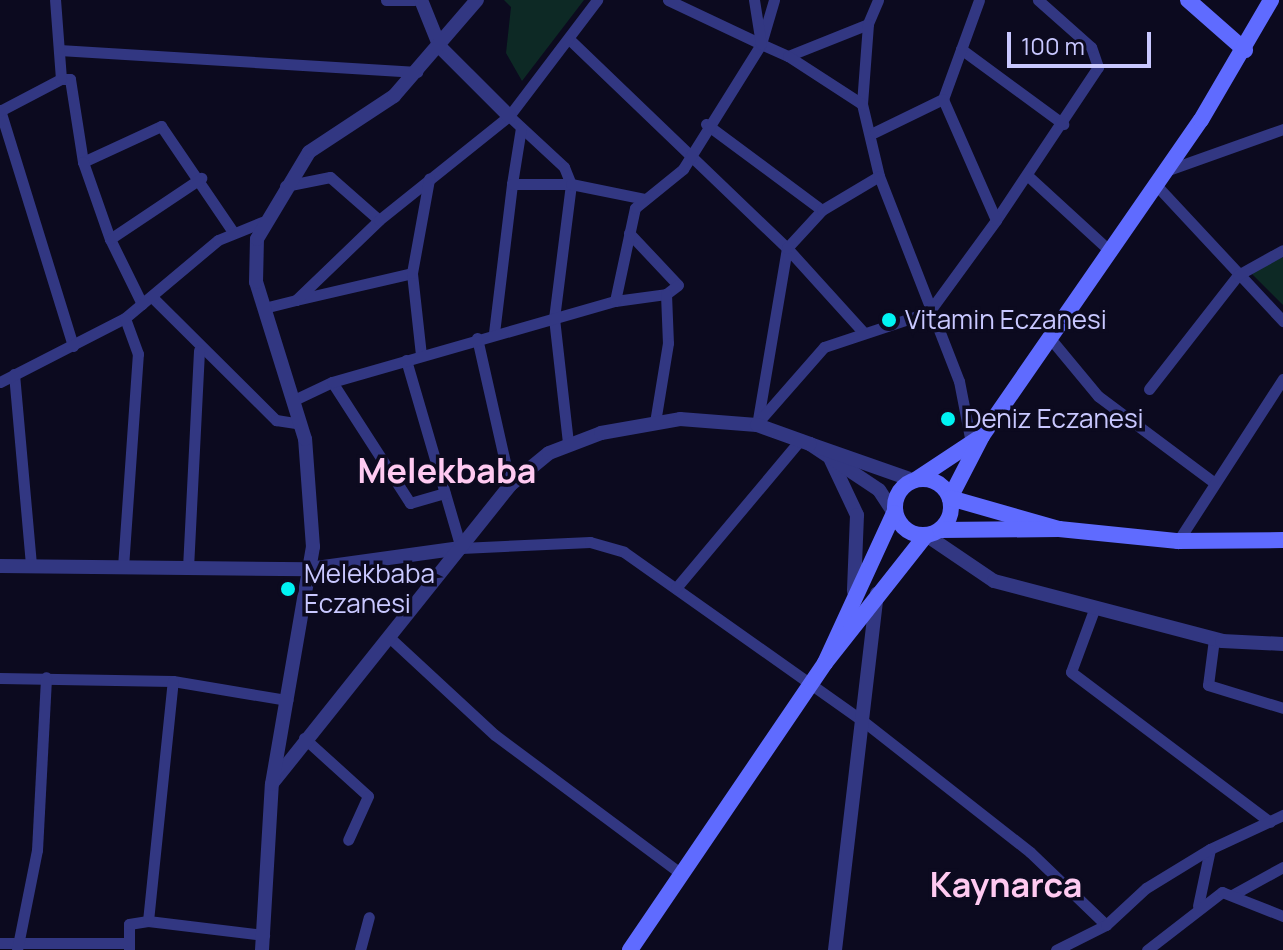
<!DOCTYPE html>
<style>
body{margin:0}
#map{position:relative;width:1283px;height:950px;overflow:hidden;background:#0c0a1f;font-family:Manrope,sans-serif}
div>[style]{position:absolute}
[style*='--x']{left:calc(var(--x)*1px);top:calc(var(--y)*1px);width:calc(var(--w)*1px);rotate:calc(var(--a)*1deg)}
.green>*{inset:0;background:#0d2925}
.minor>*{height:11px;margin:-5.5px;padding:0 5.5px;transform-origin:5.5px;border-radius:5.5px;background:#323782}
.tertiary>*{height:14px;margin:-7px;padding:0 7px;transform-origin:7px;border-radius:7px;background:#323782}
.secondary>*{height:16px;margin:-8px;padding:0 8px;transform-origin:8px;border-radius:8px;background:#5f6bff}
.secondary>.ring{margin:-8px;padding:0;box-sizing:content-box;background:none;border:16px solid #5f6bff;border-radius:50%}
.dots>*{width:22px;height:22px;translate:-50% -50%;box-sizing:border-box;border:4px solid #0c0a1f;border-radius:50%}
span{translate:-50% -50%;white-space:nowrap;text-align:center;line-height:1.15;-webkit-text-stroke:7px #0c0a1f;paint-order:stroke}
.poi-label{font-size:26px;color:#c9c8ff}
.left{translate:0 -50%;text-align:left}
.district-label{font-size:34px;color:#ffcaf1;font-weight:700}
.scale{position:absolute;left:1007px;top:32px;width:144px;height:36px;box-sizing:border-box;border:4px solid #c9c8ff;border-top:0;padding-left:10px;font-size:24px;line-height:28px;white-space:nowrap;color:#c9c8ff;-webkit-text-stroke:6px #0c0a1f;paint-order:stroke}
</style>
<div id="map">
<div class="green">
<div style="clip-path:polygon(504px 0,584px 0,522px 81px,506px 53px,511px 7px)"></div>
<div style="clip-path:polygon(1283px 257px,1283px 305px,1250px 272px)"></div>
</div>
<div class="minor">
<div style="--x:386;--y:0;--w:28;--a:0"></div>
<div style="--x:668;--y:0;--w:103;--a:25.3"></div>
<div style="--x:774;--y:0;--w:46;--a:106.5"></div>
<div style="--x:761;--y:44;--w:30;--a:24"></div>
<div style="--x:788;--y:56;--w:86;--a:-21.8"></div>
<div style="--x:878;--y:0;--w:26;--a:113"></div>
<div style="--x:868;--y:24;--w:80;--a:94.3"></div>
<div style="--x:862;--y:104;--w:74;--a:76.7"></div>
<div style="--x:569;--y:39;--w:302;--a:43.8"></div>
<div style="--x:787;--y:248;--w:180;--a:99.6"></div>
<div style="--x:961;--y:49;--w:127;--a:36.3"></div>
<div style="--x:59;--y:50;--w:359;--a:3.5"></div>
<div style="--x:788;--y:56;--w:88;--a:33"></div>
<div style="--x:61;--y:79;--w:9;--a:0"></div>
<div style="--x:70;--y:79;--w:84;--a:81.1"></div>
<div style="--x:83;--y:162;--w:86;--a:-24.8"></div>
<div style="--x:161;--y:126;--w:128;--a:55.8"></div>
<div style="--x:0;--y:110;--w:247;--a:72.8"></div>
<div style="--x:0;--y:111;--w:69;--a:-27.7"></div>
<div style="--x:61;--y:79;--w:79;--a:-94.3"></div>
<div style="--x:509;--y:116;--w:75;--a:42.8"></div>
<div style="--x:564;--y:167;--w:18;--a:68"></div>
<div style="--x:571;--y:184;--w:135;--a:97.2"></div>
<div style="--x:554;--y:318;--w:126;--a:83.6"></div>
<div style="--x:706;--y:124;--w:144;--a:36.6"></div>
<div style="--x:875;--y:132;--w:76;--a:-25.9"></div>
<div style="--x:943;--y:99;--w:105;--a:-70"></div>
<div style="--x:83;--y:162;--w:82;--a:70.7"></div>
<div style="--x:1168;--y:170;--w:122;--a:-19.6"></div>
<div style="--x:1027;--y:175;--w:114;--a:42.5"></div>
<div style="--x:512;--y:184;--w:57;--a:-80.9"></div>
<div style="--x:285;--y:186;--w:46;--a:-11.3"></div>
<div style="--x:330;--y:177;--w:65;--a:41.3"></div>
<div style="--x:1157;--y:186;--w:185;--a:47"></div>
<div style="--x:996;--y:220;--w:184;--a:-56.3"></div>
<div style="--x:1098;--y:67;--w:21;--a:-109"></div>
<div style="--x:1091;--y:47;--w:71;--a:-138.4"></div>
<div style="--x:629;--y:233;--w:71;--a:46.7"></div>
<div style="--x:678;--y:285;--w:15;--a:143"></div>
<div style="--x:152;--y:297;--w:175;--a:44.8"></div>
<div style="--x:276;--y:420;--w:25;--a:9"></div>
<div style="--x:296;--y:300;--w:119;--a:-13.1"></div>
<div style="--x:615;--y:301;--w:51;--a:-7.8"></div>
<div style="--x:666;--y:294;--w:49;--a:87.7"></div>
<div style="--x:668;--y:343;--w:80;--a:99.3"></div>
<div style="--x:142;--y:304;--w:72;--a:-116.2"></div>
<div style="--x:110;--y:239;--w:110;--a:-33.8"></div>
<div style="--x:264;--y:308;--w:33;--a:-14"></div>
<div style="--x:296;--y:300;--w:115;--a:-43.9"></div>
<div style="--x:379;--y:220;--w:166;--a:-38.7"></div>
<div style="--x:509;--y:116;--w:146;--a:-52.8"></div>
<div style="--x:494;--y:333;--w:150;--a:-83.1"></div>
<div style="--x:512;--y:184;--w:59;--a:0"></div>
<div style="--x:571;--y:184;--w:76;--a:11.5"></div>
<div style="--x:864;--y:333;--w:115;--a:-132.2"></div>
<div style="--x:787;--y:248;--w:52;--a:-47.4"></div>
<div style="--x:822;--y:210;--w:66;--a:-30.8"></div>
<div style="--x:879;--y:176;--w:220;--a:68.7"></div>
<div style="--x:959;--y:381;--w:63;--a:79"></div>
<div style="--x:1049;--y:337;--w:77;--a:50.3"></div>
<div style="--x:1098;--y:396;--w:142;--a:36.7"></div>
<div style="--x:477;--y:338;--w:151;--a:77.3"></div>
<div style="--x:421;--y:355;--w:82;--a:-96.3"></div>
<div style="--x:412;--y:273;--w:96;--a:-79.7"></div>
<div style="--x:406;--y:360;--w:196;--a:73.7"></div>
<div style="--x:461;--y:548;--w:129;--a:-2.7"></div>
<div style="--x:590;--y:542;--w:35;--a:16"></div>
<div style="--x:624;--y:552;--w:293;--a:35.3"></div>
<div style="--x:863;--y:721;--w:212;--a:38.1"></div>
<div style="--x:1030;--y:852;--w:105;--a:43.8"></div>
<div style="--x:14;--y:374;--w:193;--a:84.9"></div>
<div style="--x:0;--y:382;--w:140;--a:-27.1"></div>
<div style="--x:125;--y:318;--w:121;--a:-40"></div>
<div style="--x:218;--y:240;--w:48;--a:-22.2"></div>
<div style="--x:332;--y:382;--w:144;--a:57.2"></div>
<div style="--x:410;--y:503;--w:36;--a:-16"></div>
<div style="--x:1149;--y:389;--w:145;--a:-52"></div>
<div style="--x:1238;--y:275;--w:51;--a:-29.1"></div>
<div style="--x:294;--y:400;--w:42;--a:-25.3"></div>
<div style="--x:332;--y:382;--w:294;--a:-16"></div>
<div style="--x:615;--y:301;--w:95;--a:-77.9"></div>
<div style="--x:635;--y:208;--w:62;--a:-39.1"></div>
<div style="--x:683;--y:169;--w:147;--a:-58"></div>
<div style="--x:761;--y:44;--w:45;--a:-99"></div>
<div style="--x:760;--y:420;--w:97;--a:-48.8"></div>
<div style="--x:824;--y:347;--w:111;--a:-18.4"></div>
<div style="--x:929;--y:312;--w:114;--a:-53.9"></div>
<div style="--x:996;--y:220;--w:132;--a:-113.7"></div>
<div style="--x:1178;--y:541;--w:193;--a:-57.1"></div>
<div style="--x:123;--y:567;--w:214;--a:-86"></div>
<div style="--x:138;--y:354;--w:38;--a:-110"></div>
<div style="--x:188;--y:568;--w:218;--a:-87.1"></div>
<div style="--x:676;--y:588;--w:194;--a:-50"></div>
<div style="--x:1095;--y:607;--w:69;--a:110.3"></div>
<div style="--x:1071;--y:672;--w:249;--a:37"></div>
<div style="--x:389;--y:637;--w:144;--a:42.8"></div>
<div style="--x:495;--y:735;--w:234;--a:36.7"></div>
<div style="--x:1214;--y:639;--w:46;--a:97.4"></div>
<div style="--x:1208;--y:685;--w:78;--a:17"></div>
<div style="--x:0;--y:678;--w:173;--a:1"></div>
<div style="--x:173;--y:681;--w:116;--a:9.5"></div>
<div style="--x:304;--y:738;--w:86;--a:42.2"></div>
<div style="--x:368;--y:796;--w:48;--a:114.4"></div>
<div style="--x:1232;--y:895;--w:58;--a:-28.8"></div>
<div style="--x:1198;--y:906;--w:58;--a:-78.1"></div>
<div style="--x:1210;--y:849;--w:81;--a:-25"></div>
<div style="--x:148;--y:921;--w:117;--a:6.9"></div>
<div style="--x:0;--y:943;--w:124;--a:0"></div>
<div style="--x:17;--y:950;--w:102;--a:-78.7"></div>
<div style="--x:37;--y:850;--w:173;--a:-87"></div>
<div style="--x:129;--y:950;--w:26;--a:-90"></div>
<div style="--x:129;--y:924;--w:19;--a:-9"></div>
<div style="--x:148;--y:921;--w:241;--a:-84.1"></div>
<div style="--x:360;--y:950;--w:34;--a:-75"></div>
<div style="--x:1056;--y:950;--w:56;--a:-26.6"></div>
<div style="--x:1106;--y:925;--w:54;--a:-42.8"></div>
<div style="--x:1146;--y:888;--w:75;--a:-31.4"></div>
<div style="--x:1147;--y:950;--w:95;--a:-37.7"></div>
<div style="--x:1222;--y:892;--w:66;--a:21.5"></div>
</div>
<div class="tertiary">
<div style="--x:421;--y:0;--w:51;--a:68"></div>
<div style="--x:440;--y:47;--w:98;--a:45"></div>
<div style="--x:831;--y:460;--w:61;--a:64.7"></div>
<div style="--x:857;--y:515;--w:76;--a:92.3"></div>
<div style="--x:894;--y:513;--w:27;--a:-123"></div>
<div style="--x:879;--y:490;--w:83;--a:-146.3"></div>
<div style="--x:810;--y:444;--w:109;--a:19.3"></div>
<div style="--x:926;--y:535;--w:82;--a:34.1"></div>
<div style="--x:994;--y:581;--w:236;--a:14.7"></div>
<div style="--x:1222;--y:641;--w:61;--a:2.8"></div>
<div style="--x:0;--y:566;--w:309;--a:0.6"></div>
<div style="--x:309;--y:569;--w:153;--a:-7.9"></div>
<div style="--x:274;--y:781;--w:379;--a:-51.4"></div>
<div style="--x:510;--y:485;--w:50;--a:-39.4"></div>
<div style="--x:549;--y:453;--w:56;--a:-21"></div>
<div style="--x:601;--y:433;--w:80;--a:-10"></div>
<div style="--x:680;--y:419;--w:77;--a:4.5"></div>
<div style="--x:757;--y:425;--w:56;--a:19.7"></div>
<div style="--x:262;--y:950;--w:166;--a:-86.6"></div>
<div style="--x:272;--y:784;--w:241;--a:-80.2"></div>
<div style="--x:313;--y:547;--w:108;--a:-94.2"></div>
<div style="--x:305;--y:439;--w:164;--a:-107.3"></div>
<div style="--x:256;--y:282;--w:43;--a:-88.7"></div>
<div style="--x:257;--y:239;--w:101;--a:-59.1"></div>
<div style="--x:309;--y:152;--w:102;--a:-33.4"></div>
<div style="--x:394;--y:96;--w:127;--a:-49.2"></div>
<div style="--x:835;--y:950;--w:359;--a:-83.3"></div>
</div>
<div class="secondary">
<div style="--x:1188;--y:0;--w:76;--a:41.3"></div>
<div style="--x:982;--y:436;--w:384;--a:-55.3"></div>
<div style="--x:1201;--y:120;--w:139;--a:-59.7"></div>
<div class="ring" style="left:895px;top:479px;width:40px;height:40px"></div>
<div style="--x:917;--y:479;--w:78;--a:-33.5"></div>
<div style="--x:982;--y:436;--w:70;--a:117.3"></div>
<div style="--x:950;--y:498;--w:113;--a:15.9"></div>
<div style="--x:1059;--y:529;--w:119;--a:179.5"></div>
<div style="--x:894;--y:513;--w:165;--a:114.7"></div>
<div style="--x:825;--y:663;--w:163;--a:-51.7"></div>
<div style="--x:1059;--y:529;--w:120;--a:5.8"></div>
<div style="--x:1178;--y:541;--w:105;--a:-0.5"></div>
<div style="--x:630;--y:950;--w:347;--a:-55.8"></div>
</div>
<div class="dots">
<div style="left:889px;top:320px;background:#00f3f3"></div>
<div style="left:948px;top:419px;background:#00f3f3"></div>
<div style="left:288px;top:589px;background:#00f3f3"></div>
</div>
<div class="poi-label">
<span class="left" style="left:905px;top:320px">Vitamin Eczanesi</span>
<span class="left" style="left:964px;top:419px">Deniz Eczanesi</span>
<span class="left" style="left:304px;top:589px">Melekbaba<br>Eczanesi</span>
</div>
<div class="district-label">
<span style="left:447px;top:471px">Melekbaba</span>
<span style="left:1006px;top:885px">Kaynarca</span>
</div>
<div class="scale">100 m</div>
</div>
